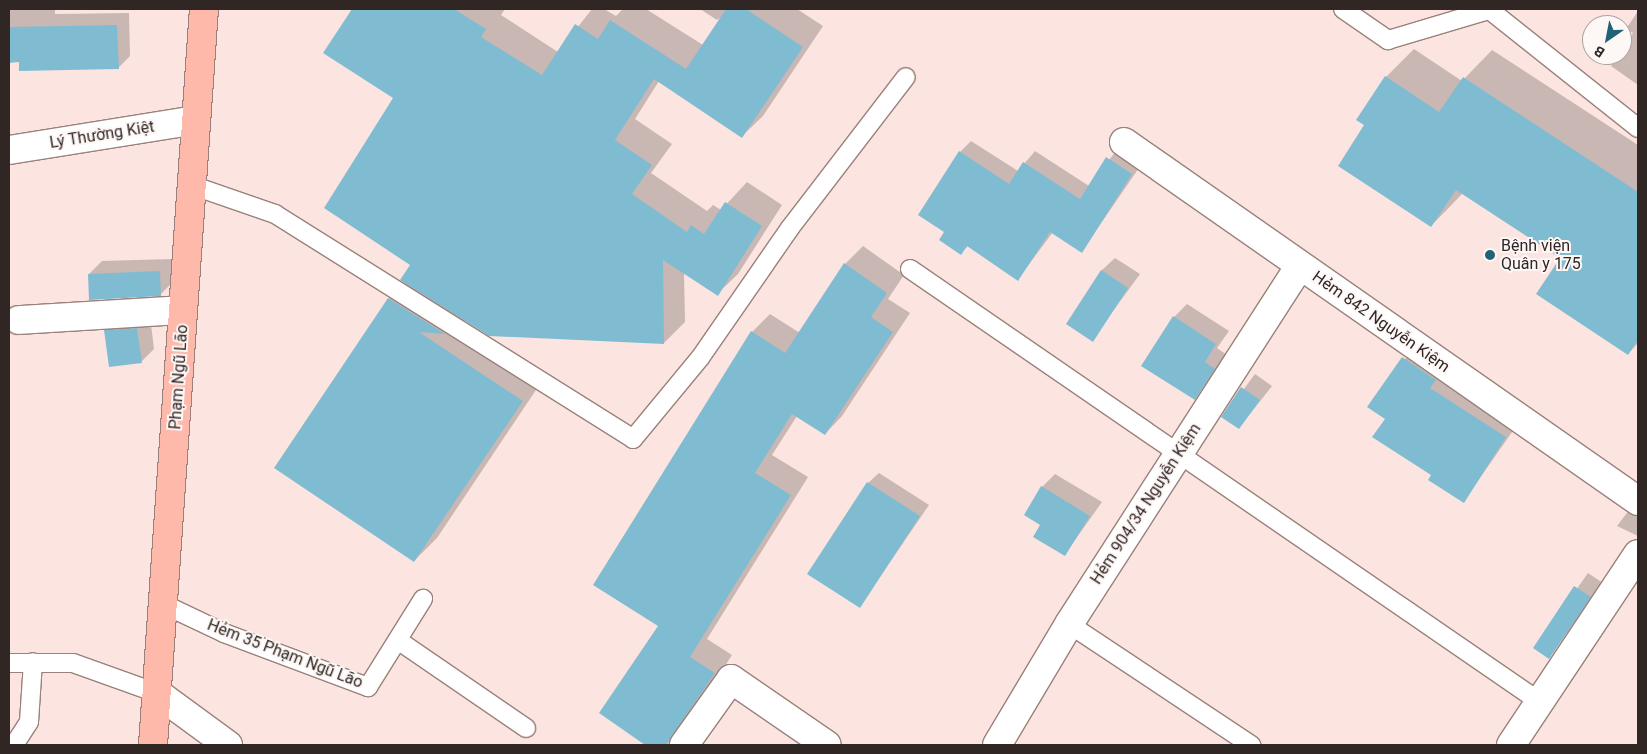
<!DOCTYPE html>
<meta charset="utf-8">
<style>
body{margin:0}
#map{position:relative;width:1647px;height:754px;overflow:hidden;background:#fce5e0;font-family:Roboto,sans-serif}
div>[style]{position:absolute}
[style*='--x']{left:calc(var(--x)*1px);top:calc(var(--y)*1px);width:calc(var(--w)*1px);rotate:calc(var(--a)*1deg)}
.shadow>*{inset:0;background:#0003}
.building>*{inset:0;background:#80bcd1}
.roads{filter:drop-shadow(1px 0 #9a817b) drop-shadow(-1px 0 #9a817b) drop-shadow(0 1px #9a817b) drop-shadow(0 -1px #9a817b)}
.service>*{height:18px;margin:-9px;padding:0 9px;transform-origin:9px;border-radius:9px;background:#fff}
.minor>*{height:28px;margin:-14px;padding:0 14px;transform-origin:14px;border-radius:14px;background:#fff}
.primary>*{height:28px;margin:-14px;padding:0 14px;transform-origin:14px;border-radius:14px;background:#feb9aa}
.dots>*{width:14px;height:14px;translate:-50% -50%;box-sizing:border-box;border:2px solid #fdf7f6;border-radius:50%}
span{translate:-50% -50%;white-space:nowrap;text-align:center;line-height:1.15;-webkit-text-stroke:4px #fdf7f6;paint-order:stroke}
.street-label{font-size:16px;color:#302624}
.poi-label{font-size:16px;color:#302624}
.left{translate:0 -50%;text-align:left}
.frame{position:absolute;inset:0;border:10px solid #302624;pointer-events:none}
.north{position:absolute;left:1582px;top:15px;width:50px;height:50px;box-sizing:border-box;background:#fdf7f6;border:1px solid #aba3a2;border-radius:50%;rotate:213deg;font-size:14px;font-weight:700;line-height:20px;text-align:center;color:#302624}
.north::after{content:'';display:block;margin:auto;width:18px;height:22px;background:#206276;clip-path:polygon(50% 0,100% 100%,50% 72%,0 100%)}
</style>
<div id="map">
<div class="shadow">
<div style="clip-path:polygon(9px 9px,55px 9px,55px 14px,129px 13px,130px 56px,118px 68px,9px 61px)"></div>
<div style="clip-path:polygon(353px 9px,505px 9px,501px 15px,558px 52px,592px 9px,604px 9px,616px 16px,623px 9px,646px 9px,703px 45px,722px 17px,717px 20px,700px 9px,797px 9px,823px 26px,763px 116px,742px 136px,659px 81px,635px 119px,672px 144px,651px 173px,707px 211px,713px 205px,721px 210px,747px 182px,782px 205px,738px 274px,717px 294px,684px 273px,685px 322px,664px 343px,457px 320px,544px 378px,437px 538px,414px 561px,276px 468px,389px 299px,406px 282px,412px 265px,395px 98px,325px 53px)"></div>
<div style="clip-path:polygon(1638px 11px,1638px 85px,1611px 66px,1633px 33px,1626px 29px)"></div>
<div style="clip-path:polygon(1414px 49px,1462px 81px,1492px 50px,1638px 145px,1638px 343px,1628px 354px,1561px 258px,1463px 193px,1431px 226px,1366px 125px,1386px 77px)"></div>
<div style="clip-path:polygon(971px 141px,1018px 171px,1035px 151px,1089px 186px,1119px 147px,1143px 162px,1082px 251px,1053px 232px,1018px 279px,968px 246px,961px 253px,946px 232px,960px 152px)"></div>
<div style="clip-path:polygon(863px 246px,904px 275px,888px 299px,910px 313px,842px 416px,825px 434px,797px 416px,772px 455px,808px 477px,707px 639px,732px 655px,679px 737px,671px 745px,648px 745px,600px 713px,660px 625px,752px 332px,770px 314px,800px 333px,845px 264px)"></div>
<div style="clip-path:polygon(1115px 258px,1140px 274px,1092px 340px,1101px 271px)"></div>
<div style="clip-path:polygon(173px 259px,174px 281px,161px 294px,89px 274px,102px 261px)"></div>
<div style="clip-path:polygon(1187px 304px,1229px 331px,1217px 348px,1227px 355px,1194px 399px,1174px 317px)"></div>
<div style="clip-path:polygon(150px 316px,154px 349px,141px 362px,105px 331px,119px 318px)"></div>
<div style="clip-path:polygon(1415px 346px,1517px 425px,1463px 502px,1433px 475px,1386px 419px,1369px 407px)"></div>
<div style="clip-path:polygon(1255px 374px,1272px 386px,1239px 428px,1223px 417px)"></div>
<div style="clip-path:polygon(879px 473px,929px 505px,860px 606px,868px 483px)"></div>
<div style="clip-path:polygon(1055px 474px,1102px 502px,1065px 554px,1042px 525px,1042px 487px)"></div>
<div style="clip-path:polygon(1633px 505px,1638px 508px,1638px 536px,1617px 526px)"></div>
<div style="clip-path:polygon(1588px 573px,1603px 583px,1549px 657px,1535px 648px)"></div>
</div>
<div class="building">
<div style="clip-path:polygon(352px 9px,454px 9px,486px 29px,481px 37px,542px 75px,575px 24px,598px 39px,610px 20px,686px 69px,726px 9px,746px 9px,803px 47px,742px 138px,654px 79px,615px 140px,652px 165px,632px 194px,687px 232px,691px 225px,704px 234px,725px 202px,762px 226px,718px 296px,663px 260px,664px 344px,489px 336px,400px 280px,410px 265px,324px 208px,393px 98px,323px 53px)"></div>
<div style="clip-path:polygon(117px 25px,119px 69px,19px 71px,19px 62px,9px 63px,9px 27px)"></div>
<div style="clip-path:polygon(1385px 76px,1439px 112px,1463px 77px,1638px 192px,1638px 340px,1628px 355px,1536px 294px,1560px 258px,1456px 190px,1431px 227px,1338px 166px,1364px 125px,1356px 120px)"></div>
<div style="clip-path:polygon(959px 151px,1009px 184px,1023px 162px,1080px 199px,1106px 157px,1132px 174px,1082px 253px,1050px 232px,1018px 281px,967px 246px,961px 255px,939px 240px,944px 232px,918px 215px)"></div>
<div style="clip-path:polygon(844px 263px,887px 293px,871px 317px,893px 332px,825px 435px,792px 414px,755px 473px,791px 495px,690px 657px,715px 673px,666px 745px,645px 745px,599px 713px,658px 626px,593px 585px,751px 331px,785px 353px)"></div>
<div style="clip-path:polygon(1101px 270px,1128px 288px,1093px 342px,1066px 324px)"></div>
<div style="clip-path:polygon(160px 271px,161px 296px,89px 300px,88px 274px)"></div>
<div style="clip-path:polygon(388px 298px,445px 334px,419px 332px,523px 401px,414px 562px,274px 468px)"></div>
<div style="clip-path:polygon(1173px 316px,1216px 344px,1205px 362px,1215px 369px,1195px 400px,1141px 366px)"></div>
<div style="clip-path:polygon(137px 328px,142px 363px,109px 367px,104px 330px)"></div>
<div style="clip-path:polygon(1402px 357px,1436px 380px,1430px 388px,1506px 437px,1464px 503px,1428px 480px,1431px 475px,1372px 437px,1385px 419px,1367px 407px)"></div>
<div style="clip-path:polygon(1241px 387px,1260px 400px,1239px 429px,1221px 417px)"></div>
<div style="clip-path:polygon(867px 482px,920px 516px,860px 608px,807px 574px)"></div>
<div style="clip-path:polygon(1041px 486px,1090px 516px,1065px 556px,1033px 537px,1040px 525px,1024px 515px)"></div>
<div style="clip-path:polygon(1574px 586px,1591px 597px,1549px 659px,1533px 648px)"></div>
</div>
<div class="roads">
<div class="service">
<div style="--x:1343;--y:9;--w:55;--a:34.6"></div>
<div style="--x:1388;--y:40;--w:109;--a:-16.6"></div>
<div style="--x:1491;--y:11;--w:188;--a:38.5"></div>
<div style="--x:191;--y:185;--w:89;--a:19"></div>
<div style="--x:275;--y:214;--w:423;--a:32.1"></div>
<div style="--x:633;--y:439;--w:105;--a:-50.4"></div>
<div style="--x:700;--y:358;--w:158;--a:-55.3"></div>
<div style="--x:790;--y:228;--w:190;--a:-52.5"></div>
<div style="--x:910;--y:269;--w:764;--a:34.5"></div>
<div style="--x:163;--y:604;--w:68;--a:25.4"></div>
<div style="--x:224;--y:633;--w:154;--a:20.6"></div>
<div style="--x:368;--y:687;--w:104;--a:-58"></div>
<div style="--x:1069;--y:624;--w:219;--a:33.6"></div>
<div style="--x:399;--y:641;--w:154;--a:34.4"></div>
<div style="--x:9;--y:663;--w:64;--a:0"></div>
<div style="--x:73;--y:663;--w:89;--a:19.7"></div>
<div style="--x:14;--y:745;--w:27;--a:-57"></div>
<div style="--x:29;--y:722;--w:60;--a:-86.2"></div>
</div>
<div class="minor">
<div style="--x:1124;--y:142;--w:627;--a:34.93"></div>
<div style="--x:9;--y:150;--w:189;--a:-9.1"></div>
<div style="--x:19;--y:320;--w:164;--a:-3.5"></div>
<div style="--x:157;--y:693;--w:88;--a:36.2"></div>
<div style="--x:684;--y:745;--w:81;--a:-54.5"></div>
<div style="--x:731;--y:679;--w:116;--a:34.5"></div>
<div style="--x:997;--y:745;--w:141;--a:-59.2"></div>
<div style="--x:1069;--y:624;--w:426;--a:-57.2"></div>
<div style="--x:1511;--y:745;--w:229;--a:-56.4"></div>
</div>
<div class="primary">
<div style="--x:153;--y:745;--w:738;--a:-86.04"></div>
</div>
</div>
<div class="dots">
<div style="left:1490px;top:255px;background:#206276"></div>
</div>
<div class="street-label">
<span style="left:102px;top:135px;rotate:-9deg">Lý Thường Kiệt</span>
<span style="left:1381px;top:322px;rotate:35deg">Hẻm 842 Nguyễn Kiệm</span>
<span style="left:179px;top:377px;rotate:-86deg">Phạm Ngũ Lão</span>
<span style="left:1146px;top:504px;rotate:-57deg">Hẻm 904/34 Nguyễn Kiệm</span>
<span style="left:285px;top:654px;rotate:21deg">Hẻm 35 Phạm Ngũ Lão</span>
</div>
<div class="poi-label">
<span class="left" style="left:1501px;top:255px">Bệnh viện<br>Quân y 175</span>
</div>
<div class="frame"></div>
<div class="north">B</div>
</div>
